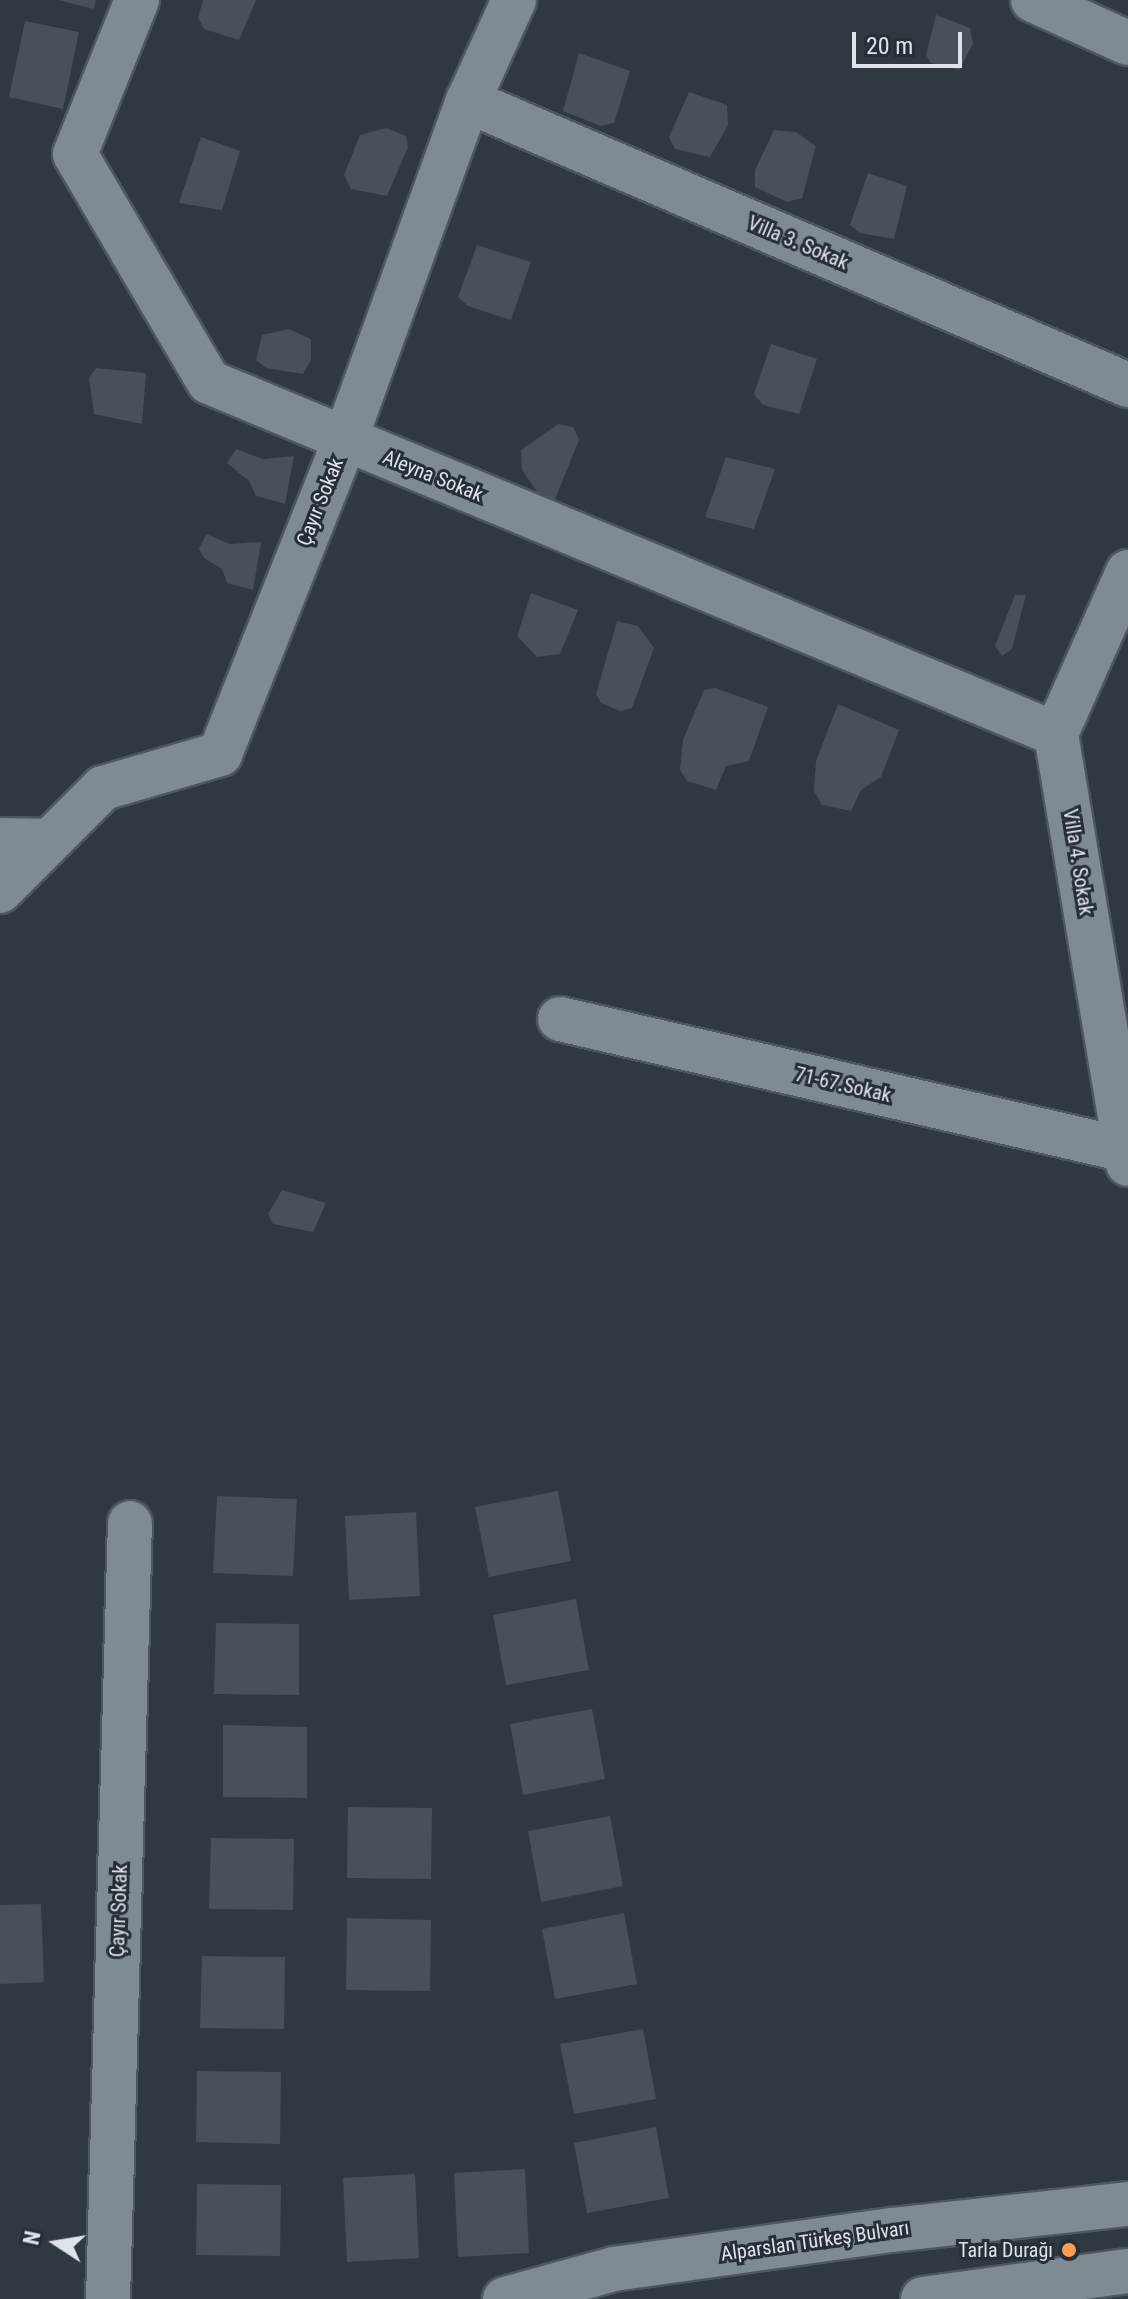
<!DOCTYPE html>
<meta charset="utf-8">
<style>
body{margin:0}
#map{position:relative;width:1128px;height:2299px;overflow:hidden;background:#2e3940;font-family:"Roboto Condensed",sans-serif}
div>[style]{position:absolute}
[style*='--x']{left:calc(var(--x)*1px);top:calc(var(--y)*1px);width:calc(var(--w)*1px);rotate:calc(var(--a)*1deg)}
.building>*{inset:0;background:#465158}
.roads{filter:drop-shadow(2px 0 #4e575d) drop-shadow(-2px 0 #4e575d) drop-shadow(0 2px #4e575d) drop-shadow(0 -2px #4e575d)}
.minor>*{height:44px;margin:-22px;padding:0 22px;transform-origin:22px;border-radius:22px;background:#7f8b93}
.dots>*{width:22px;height:22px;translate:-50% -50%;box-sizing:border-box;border:4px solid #252f36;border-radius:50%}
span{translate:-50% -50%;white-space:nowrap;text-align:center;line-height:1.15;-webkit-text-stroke:6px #252f36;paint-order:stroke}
.street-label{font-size:20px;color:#dee4e9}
.poi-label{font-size:20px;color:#dee4e9}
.right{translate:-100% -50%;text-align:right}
.north{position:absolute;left:16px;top:2203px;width:80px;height:80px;-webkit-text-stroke:6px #252f36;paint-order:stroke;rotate:282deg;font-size:22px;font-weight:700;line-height:32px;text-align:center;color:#dee4e9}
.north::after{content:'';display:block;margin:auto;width:28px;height:36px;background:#dee4e9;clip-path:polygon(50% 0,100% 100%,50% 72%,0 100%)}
.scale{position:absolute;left:852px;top:32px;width:110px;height:36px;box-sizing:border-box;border:4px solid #dee4e9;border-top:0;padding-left:10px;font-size:24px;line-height:28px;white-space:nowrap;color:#dee4e9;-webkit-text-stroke:6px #252f36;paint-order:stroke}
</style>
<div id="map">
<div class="building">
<div style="clip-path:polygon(58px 0,96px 0,94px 9px)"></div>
<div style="clip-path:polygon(203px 0,256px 0,239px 40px,204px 29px,198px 18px)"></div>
<div style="clip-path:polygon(936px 15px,970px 28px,973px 44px,959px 70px,931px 63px,926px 55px)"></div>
<div style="clip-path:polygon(25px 21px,79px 32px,63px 109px,9px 97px)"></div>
<div style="clip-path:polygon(579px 53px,630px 71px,614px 123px,601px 126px,563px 111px)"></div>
<div style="clip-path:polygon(689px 92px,727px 105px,728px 125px,710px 157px,675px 149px,669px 137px)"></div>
<div style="clip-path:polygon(386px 128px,406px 136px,408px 147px,387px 196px,351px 189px,344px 175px,360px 135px)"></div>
<div style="clip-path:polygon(774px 130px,796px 132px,816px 146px,802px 198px,787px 202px,755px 187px,755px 170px)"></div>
<div style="clip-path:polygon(201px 137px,240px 151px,222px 210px,179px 203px)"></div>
<div style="clip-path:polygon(868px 173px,907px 186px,894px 239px,860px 233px,850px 225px)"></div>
<div style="clip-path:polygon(477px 245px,531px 262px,511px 320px,468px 306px,458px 297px)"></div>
<div style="clip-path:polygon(289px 329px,311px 339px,311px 360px,303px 374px,266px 368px,256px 360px,262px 335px)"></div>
<div style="clip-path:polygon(771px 344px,817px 359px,799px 414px,763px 405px,754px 394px)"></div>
<div style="clip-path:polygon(96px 368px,146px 373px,142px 424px,94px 414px,89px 378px)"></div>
<div style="clip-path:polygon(558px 424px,573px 427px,579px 440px,555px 499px,540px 496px,522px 470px,521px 450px)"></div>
<div style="clip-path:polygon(236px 449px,263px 459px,294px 456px,285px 504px,256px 496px,249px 481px,227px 463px)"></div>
<div style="clip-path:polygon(726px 457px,775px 469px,754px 529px,705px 517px)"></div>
<div style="clip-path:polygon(206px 534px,230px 544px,261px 542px,253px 590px,227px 583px,222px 569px,204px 558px,199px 549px)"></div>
<div style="clip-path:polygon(531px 593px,578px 610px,560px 654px,537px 657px,517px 636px)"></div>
<div style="clip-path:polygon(1015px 595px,1026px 595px,1012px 649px,1002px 656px,995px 646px)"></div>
<div style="clip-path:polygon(617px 621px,638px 626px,654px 648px,632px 708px,620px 711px,601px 703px,596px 694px)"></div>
<div style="clip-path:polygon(715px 688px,768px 707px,749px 761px,726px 766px,716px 790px,687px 781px,680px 770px,683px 740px,704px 690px)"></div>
<div style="clip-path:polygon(838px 704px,899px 730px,881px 777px,861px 790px,851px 811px,822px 805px,814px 791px,816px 761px)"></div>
<div style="clip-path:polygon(282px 1190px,326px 1203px,313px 1232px,273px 1224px,268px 1214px)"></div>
<div style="clip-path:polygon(558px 1491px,571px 1561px,489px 1577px,475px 1507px)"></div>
<div style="clip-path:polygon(217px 1496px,297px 1499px,293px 1576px,213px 1573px)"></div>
<div style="clip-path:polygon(416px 1512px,420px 1596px,349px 1600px,345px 1516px)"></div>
<div style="clip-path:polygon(576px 1599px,589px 1670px,506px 1685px,493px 1615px)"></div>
<div style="clip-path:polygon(216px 1623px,299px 1624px,299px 1695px,214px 1694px)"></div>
<div style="clip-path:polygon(592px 1709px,605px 1779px,523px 1795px,510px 1724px)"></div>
<div style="clip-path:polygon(223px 1725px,307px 1727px,307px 1798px,223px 1797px)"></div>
<div style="clip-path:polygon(348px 1807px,432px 1808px,431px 1879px,347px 1878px)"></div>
<div style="clip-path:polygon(610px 1816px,623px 1886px,541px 1902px,528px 1831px)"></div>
<div style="clip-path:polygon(211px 1838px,294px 1839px,293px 1910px,209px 1909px)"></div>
<div style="clip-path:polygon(41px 1904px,44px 1982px,0 1984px,0 1905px)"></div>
<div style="clip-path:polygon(624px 1913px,637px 1984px,555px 1999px,542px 1929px)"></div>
<div style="clip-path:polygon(347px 1918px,431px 1920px,430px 1991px,346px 1990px)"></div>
<div style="clip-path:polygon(202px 1956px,285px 1957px,284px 2029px,200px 2028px)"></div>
<div style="clip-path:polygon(643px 2029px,656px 2099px,574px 2114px,560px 2044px)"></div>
<div style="clip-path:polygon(197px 2071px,281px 2072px,280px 2144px,196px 2142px)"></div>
<div style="clip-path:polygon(656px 2127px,669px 2198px,587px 2213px,574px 2143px)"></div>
<div style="clip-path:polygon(525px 2169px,529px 2253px,458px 2257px,454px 2173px)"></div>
<div style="clip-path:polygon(415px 2174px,419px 2258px,347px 2262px,343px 2178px)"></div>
<div style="clip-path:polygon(197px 2184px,281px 2185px,280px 2256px,196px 2255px)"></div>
</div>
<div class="roads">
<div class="minor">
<div style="--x:137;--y:0;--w:166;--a:111.9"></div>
<div style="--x:75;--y:154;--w:264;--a:59.6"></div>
<div style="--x:209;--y:382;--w:917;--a:22.57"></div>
<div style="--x:1033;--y:0;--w:104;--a:24.4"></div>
<div style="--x:468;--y:101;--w:719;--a:23.28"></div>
<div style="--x:1128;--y:572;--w:177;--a:114"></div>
<div style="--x:1056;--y:734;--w:436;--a:80.5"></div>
<div style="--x:0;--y:840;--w:49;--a:1.2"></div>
<div style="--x:0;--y:891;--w:146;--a:-45"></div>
<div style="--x:103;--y:788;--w:122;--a:-16.2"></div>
<div style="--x:220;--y:754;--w:338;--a:-68.3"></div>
<div style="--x:345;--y:440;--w:361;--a:-70.1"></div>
<div style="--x:468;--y:101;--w:111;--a:-65.5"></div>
<div style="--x:560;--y:1019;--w:581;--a:13.03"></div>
<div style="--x:108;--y:2299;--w:776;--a:-88.38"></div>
<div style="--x:505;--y:2299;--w:113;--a:-15.4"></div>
<div style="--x:614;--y:2269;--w:281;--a:-8"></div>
<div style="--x:892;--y:2230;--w:237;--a:-6.3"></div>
<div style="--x:923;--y:2299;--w:207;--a:-7.8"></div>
</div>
</div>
<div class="dots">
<div style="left:1069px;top:2250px;background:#fb9e52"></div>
</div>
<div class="street-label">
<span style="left:798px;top:243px;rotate:23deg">Villa 3. Sokak</span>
<span style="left:433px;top:476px;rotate:22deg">Aleyna Sokak</span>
<span style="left:320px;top:502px;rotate:-68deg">Çayır Sokak</span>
<span style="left:1078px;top:862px;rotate:81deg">Villa 4. Sokak</span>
<span style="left:843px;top:1085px;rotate:13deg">71-67.Sokak</span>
<span style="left:119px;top:1911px;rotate:-88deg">Çayır Sokak</span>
<span style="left:815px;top:2241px;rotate:-8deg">Alparslan Türkeş Bulvarı</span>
</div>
<div class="poi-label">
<span class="right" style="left:1053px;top:2250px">Tarla Durağı</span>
</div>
<div class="north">N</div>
<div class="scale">20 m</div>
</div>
